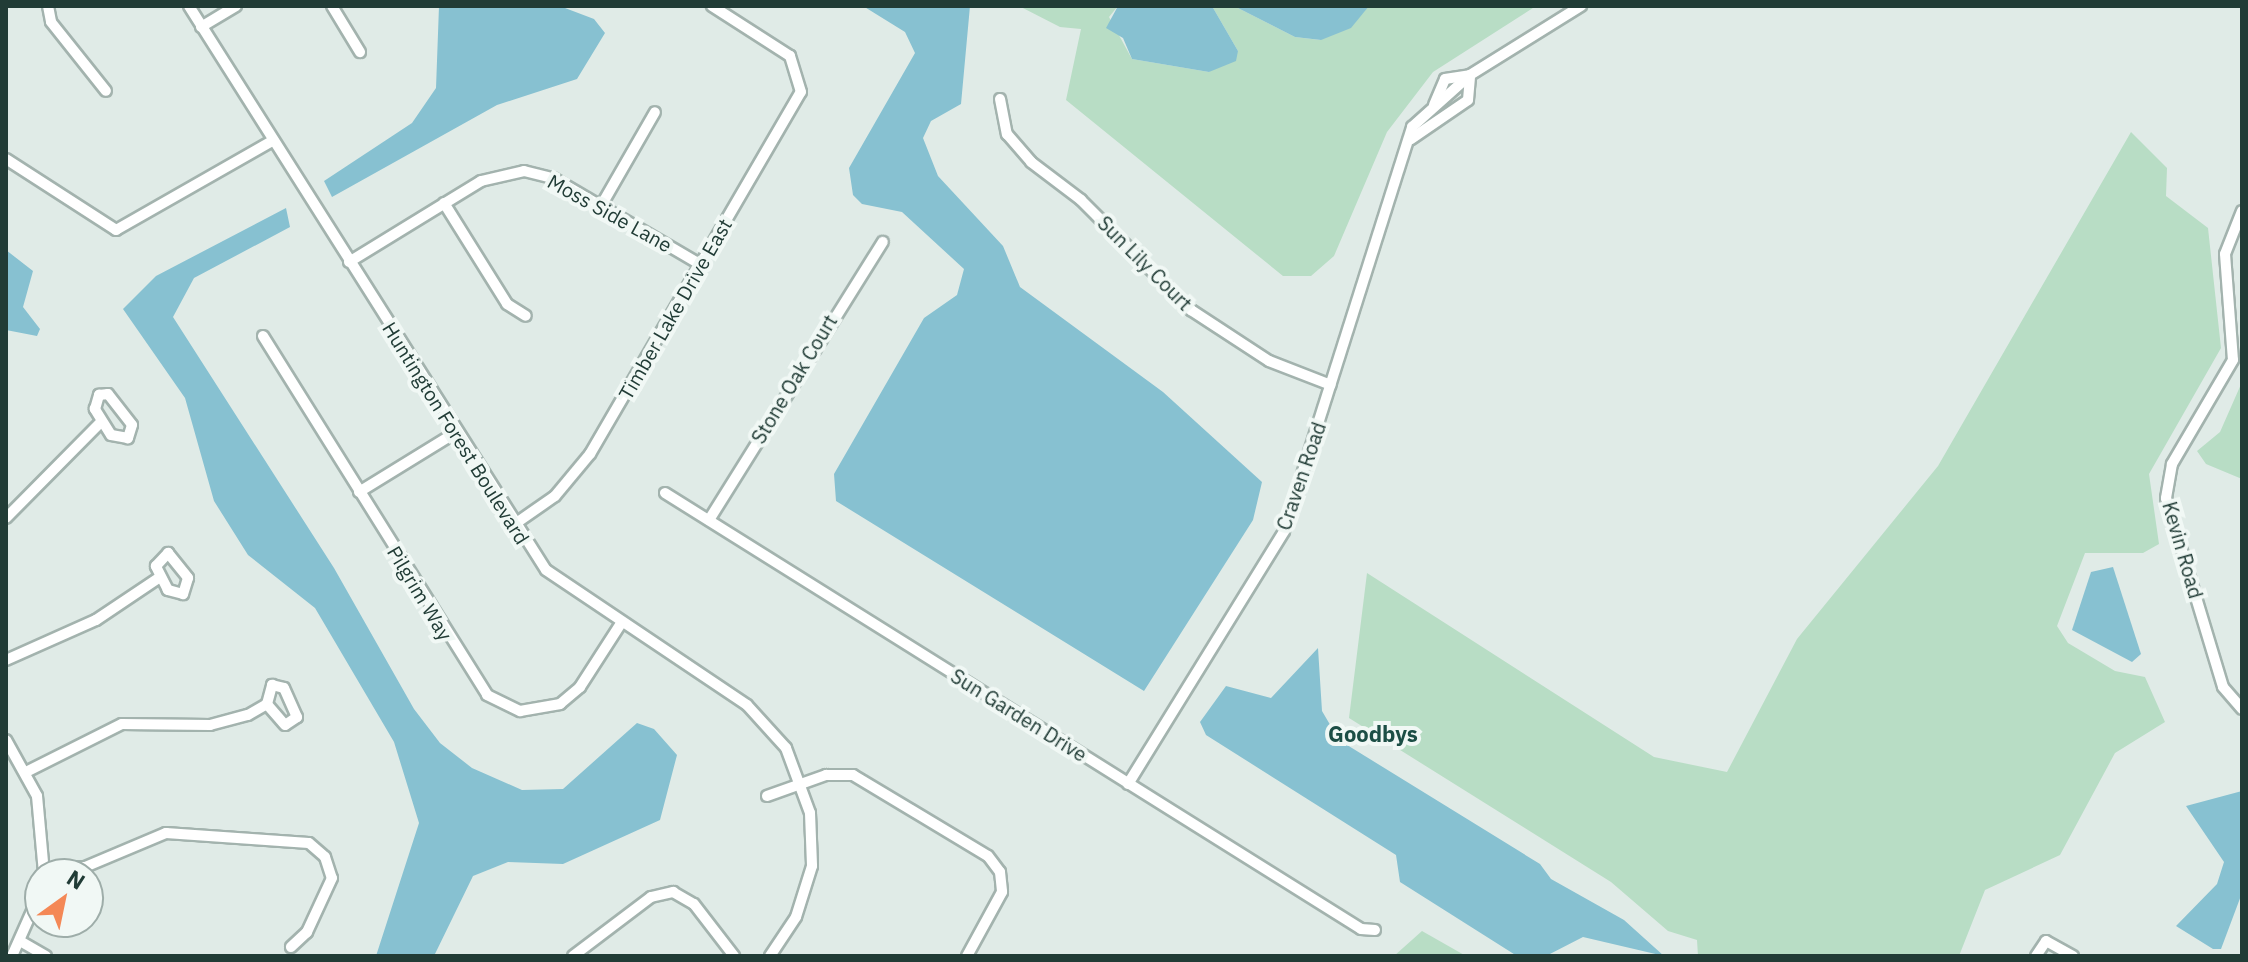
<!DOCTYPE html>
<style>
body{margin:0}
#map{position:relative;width:2248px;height:962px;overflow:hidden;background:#e0ebe7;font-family:"IBM Plex Sans",sans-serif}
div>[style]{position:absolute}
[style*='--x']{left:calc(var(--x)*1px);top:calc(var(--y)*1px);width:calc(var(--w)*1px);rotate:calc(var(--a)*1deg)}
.green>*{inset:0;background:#b8ddc5}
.water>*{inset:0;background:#87c1d1}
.roads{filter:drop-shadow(2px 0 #a3b3ae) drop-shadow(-2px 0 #a3b3ae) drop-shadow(0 2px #a3b3ae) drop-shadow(0 -2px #a3b3ae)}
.street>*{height:10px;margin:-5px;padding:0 5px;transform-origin:5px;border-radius:5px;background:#fff}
span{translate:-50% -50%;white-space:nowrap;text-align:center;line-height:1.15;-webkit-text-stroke:8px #f1f8f5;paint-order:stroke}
.street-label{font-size:20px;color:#213c36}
.neighbourhood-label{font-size:22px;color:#1c4e45;font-weight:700}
.frame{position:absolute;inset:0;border:8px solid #213c36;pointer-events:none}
.north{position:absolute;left:24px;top:858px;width:80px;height:80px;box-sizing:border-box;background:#f1f8f5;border:2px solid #9eada9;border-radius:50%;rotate:33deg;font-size:22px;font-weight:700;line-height:32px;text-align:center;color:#213c36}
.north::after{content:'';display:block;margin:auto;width:28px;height:36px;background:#f48856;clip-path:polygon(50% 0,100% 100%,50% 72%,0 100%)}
</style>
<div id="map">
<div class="green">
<div style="clip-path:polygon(1019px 6px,1118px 6px,1109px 17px,1132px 59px,1209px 72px,1238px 51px,1212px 6px,1234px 6px,1295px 37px,1320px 40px,1369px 6px,1536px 6px,1433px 72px,1387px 132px,1334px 256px,1311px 276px,1283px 276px,1066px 100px,1081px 29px,1060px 27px)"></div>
<div style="clip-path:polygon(2131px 132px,2167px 168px,2166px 196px,2208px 228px,2221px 348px,2149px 474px,2159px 544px,2143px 553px,2085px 553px,2057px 626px,2068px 643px,2115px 671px,2145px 677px,2165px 722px,2115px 753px,2060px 855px,1985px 890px,1959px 956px,1698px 956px,1697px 940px,1668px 931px,1611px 882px,1349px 718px,1367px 573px,1654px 757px,1727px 772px,1797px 639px,1938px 466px)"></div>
<div style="clip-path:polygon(2242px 382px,2242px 479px,2206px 464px,2197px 451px,2220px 432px)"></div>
<div style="clip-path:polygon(1422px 931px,1466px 956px,1394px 956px)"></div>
</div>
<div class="water">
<div style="clip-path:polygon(439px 6px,565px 8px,594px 19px,605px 33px,577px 79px,497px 105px,332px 197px,324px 181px,412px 123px,436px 88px)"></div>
<div style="clip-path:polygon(863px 6px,970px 6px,961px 104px,931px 121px,923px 138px,938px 176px,1003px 246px,1020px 287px,1163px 392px,1262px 482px,1253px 520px,1144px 691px,836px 501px,834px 474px,924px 318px,957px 295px,964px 269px,902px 212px,862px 204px,853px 195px,849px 168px,915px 53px,905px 32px)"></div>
<div style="clip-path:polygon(1118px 6px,1212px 6px,1238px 51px,1236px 61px,1209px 72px,1132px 59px,1123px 38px,1106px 28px)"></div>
<div style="clip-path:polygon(1234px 6px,1369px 6px,1351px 28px,1321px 40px,1295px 37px)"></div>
<div style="clip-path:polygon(286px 208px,290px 227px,194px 278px,173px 317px,334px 568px,414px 709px,440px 743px,472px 768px,522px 790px,563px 789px,637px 723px,654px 729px,677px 755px,660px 820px,563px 864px,508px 862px,473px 876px,434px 956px,376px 956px,419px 823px,394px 742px,315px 608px,248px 555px,214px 501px,185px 398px,123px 309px,156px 276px)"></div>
<div style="clip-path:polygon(6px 250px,33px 271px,23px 307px,40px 329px,37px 336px,6px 330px)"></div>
<div style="clip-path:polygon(2113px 567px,2141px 654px,2132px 662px,2072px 630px,2091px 572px)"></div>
<div style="clip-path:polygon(1318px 648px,1322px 711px,1339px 740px,1540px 864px,1551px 879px,1624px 920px,1664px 956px,1583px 937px,1546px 956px,1517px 956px,1400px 882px,1396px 855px,1206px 735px,1200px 722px,1226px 686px,1271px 698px)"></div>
<div style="clip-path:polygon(2242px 791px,2242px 893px,2221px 949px,2213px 949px,2176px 926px,2217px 884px,2224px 862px,2186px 806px)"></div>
</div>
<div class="roads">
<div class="street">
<div style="--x:48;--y:6;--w:16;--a:79"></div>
<div style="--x:51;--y:22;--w:88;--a:51.4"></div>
<div style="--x:189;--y:6;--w:667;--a:57.67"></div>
<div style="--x:546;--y:570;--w:242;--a:33.9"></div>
<div style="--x:747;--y:705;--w:58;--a:47.8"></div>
<div style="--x:786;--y:748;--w:69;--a:69.7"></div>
<div style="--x:810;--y:813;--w:53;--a:87.8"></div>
<div style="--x:812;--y:866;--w:53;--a:107.4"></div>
<div style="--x:796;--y:917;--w:47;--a:123.7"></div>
<div style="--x:332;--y:6;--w:54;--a:58.7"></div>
<div style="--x:201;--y:27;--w:41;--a:-31"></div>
<div style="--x:1000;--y:99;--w:36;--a:79"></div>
<div style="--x:1007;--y:134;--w:37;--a:49"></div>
<div style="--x:1031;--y:162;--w:63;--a:37.2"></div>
<div style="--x:1081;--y:200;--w:156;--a:45"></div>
<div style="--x:1191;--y:310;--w:93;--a:33.2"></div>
<div style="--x:1269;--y:361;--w:66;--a:21.2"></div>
<div style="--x:1434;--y:105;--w:28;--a:-67"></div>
<div style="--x:1445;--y:79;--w:25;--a:-9"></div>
<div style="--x:1411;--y:139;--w:69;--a:-34.4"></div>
<div style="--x:1468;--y:100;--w:25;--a:-85"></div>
<div style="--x:6;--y:159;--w:131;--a:32.8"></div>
<div style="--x:116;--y:230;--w:180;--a:-29.7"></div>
<div style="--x:444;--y:203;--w:119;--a:58"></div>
<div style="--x:507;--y:304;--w:22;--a:32"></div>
<div style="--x:601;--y:206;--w:108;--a:-60.1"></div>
<div style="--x:2242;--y:211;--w:46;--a:111.6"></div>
<div style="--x:2225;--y:254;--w:106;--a:85.7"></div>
<div style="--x:2233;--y:360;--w:121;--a:120.4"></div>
<div style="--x:2172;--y:464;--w:35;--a:100"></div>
<div style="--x:2166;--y:498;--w:197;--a:73.2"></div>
<div style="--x:2223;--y:687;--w:29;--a:49"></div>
<div style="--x:349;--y:262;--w:155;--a:-31.5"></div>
<div style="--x:481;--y:181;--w:44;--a:-13.1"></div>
<div style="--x:524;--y:171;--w:30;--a:14"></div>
<div style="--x:553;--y:178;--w:172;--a:30.4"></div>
<div style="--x:263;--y:336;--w:423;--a:58"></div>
<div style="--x:487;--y:695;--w:37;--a:26"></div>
<div style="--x:520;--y:711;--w:41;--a:-9.9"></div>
<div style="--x:560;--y:704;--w:26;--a:-40"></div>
<div style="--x:580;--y:687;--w:74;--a:-57.2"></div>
<div style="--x:108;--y:394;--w:39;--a:52"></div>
<div style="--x:132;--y:425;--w:14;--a:107"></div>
<div style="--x:128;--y:438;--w:17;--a:-170"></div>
<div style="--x:111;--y:435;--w:31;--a:-122"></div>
<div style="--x:95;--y:409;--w:15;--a:-74"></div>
<div style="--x:99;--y:395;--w:9;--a:-6"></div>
<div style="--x:359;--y:492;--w:113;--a:-31.6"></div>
<div style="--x:665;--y:493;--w:821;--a:32.06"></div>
<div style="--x:1361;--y:929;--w:14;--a:4"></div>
<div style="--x:6;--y:518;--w:135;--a:-45.3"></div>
<div style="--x:709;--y:520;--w:328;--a:-58"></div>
<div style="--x:512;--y:526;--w:52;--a:-34.9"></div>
<div style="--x:555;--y:496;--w:55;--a:-50.2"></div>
<div style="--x:590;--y:454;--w:419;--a:-59.8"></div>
<div style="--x:801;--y:92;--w:38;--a:-107"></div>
<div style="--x:790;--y:56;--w:93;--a:-147.3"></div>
<div style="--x:168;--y:553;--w:32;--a:51"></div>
<div style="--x:188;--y:578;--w:17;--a:107"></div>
<div style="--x:183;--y:594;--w:16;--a:-165"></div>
<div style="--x:168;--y:590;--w:27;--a:-117"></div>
<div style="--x:156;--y:566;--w:18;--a:-47"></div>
<div style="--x:6;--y:660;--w:98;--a:-24"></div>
<div style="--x:96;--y:620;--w:77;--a:-33.9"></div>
<div style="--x:6;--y:740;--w:64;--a:61"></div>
<div style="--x:37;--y:796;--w:77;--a:84.8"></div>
<div style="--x:26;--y:772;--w:107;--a:-26.6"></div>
<div style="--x:122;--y:724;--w:88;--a:0.7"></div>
<div style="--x:210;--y:725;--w:39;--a:-15"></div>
<div style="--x:248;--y:715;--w:22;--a:-30"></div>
<div style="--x:267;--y:704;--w:20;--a:-75"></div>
<div style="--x:272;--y:685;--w:12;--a:14"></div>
<div style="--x:284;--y:688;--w:32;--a:66"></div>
<div style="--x:297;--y:717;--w:14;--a:146"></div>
<div style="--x:285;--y:725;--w:28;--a:-131"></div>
<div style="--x:1128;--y:784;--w:297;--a:-58.3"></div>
<div style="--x:1284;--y:531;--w:424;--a:-72.4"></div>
<div style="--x:1412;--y:127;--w:78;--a:-41.9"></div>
<div style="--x:1470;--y:75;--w:131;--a:-31.9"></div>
<div style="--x:767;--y:796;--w:63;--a:-19.6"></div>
<div style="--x:826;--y:775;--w:27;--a:0"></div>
<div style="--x:853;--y:775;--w:157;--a:31"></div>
<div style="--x:988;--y:856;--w:20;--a:53"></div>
<div style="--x:1000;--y:872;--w:20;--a:84"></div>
<div style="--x:1002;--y:892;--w:73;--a:118.7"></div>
<div style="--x:45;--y:869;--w:40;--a:-2.9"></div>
<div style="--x:85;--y:867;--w:88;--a:-22.8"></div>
<div style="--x:166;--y:833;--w:143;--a:4"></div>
<div style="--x:309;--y:843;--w:21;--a:41"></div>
<div style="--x:325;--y:857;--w:22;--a:72"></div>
<div style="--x:332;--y:878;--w:60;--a:114.8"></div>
<div style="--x:307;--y:932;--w:22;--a:137"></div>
<div style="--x:20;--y:941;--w:30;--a:30"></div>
<div style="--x:12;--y:956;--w:69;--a:-66"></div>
<div style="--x:573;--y:956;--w:98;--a:-37.1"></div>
<div style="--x:651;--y:897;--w:23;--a:-13"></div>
<div style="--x:673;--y:892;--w:24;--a:30"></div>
<div style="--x:694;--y:904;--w:66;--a:52.4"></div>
<div style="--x:2036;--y:956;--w:18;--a:-56"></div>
<div style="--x:2046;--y:941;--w:31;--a:29"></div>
</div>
</div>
<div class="street-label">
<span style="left:610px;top:213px;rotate:29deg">Moss Side Lane</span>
<span style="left:1145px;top:263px;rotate:45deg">Sun Lily Court</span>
<span style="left:675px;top:309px;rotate:-60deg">Timber Lake Drive East</span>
<span style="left:794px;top:379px;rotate:-59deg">Stone Oak Court</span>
<span style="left:456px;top:433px;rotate:58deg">Huntington Forest Boulevard</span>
<span style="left:1301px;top:476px;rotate:-71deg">Craven Road</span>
<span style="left:2183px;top:550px;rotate:74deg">Kevin Road</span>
<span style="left:420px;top:593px;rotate:59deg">Pilgrim Way</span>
<span style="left:1019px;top:715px;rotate:32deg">Sun Garden Drive</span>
</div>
<div class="neighbourhood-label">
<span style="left:1373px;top:734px">Goodbys</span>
</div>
<div class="frame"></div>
<div class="north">N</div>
</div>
